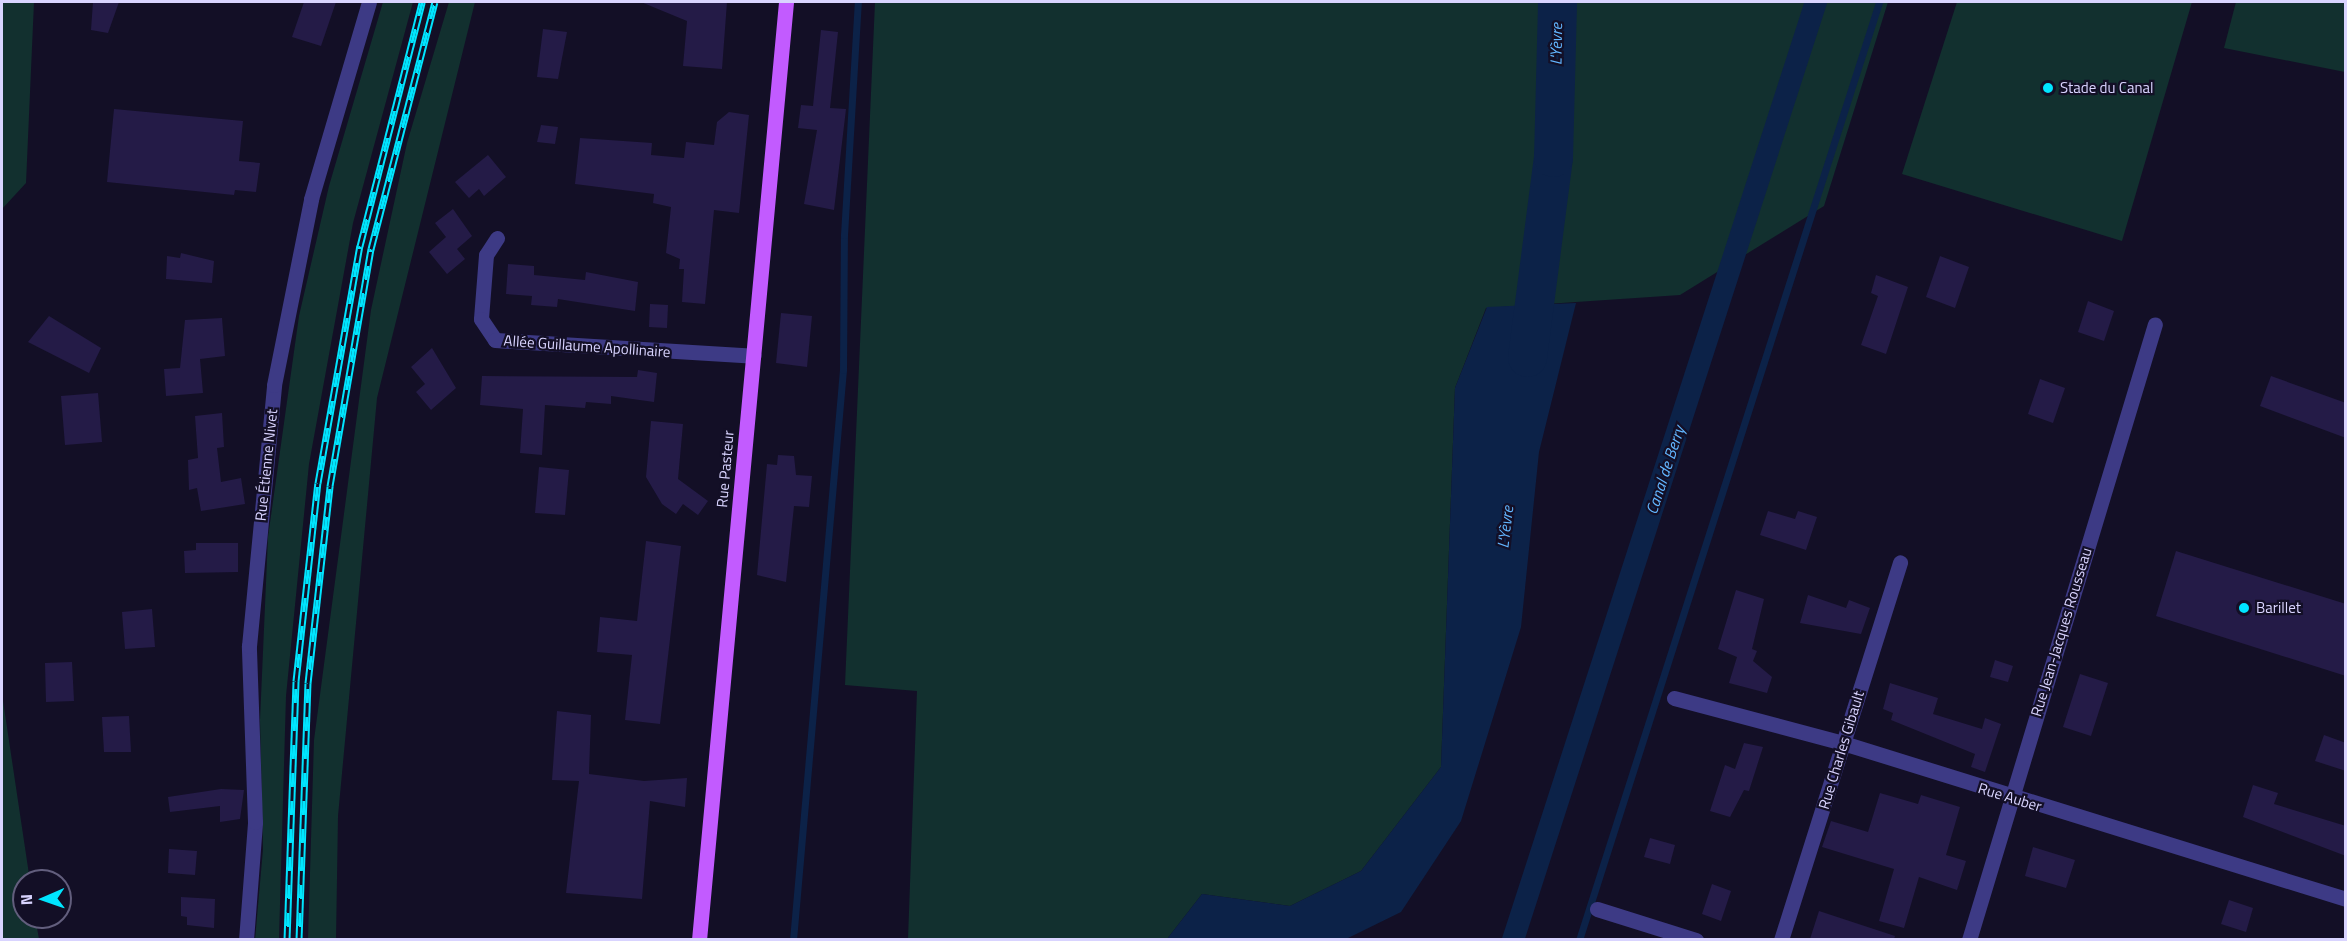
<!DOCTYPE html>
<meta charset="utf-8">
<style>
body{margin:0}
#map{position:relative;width:2347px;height:941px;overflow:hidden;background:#130f26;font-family:"Titillium Web",sans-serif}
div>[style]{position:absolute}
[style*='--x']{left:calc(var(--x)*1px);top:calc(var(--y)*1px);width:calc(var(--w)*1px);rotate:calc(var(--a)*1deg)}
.green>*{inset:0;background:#12302f}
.water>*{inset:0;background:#0c2248}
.stream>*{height:7px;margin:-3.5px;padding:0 3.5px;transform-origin:3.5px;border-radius:3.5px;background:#0c2248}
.canal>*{height:22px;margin:-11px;padding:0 11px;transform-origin:11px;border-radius:11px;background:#0c2248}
.river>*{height:39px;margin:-19.5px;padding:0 19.5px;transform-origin:19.5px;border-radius:19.5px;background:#0c2248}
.building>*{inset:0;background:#241b47}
.minor>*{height:15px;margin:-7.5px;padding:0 7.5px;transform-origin:7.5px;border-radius:7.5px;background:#3d3a85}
.major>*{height:15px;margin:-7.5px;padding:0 7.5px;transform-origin:7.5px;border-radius:7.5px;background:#c25bff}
.rail>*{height:7px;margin-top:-3.5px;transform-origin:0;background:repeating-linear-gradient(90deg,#130f26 0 14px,#00e5ff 0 28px);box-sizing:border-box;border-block:2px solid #00e5ff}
.dots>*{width:16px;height:16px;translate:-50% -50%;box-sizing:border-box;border:3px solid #130f26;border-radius:50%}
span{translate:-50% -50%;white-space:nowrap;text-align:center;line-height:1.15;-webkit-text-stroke:4.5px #130f26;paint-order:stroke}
.poi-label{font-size:15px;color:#d9d4ff}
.left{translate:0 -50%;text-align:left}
.street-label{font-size:15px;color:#d9d4ff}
.water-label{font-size:16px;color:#62b6ff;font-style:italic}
.frame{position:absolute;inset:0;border:3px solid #d9d4ff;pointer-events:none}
.north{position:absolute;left:12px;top:869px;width:60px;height:60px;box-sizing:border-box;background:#130f26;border:2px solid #625e7d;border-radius:50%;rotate:268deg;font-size:16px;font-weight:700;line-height:24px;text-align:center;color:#d9d4ff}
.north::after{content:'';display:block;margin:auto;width:21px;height:27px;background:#00e5ff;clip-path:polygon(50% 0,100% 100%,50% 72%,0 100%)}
</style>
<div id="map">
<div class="green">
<div style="clip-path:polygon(2px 2px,34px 2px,26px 183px,2px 209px)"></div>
<div style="clip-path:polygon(383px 2px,413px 2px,353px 223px,309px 464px,286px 696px,279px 939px,255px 940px,263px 849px,260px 720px,268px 537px,299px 316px,329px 186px)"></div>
<div style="clip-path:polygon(449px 2px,475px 2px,377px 398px,338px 816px,336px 939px,308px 939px,314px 740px,371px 310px,407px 143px)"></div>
<div style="clip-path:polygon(875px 2px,1888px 2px,1824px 206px,1680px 295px,1486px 308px,1455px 388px,1441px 767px,1361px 871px,1290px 906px,1202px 894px,1167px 939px,908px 939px,917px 691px,845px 685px)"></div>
<div style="clip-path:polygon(1957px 2px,2192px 2px,2122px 241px,1902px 174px)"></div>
<div style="clip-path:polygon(2236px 2px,2345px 2px,2345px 72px,2224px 48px)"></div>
<div style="clip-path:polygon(2px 694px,30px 881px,24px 881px,24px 917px,35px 917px,39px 939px,2px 939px)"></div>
</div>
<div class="water">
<div style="clip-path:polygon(1576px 303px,1539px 452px,1521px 627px,1461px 821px,1401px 912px,1346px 939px,1167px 939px,1202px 894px,1290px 906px,1361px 871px,1441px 767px,1455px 388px,1487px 307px)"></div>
</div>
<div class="stream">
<div style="--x:793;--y:940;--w:572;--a:-84.99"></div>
<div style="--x:843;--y:370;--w:135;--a:-89.6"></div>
<div style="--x:844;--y:235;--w:233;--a:-86.6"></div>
<div style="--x:1579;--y:940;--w:985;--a:-72.26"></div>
</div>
<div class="canal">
<div style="--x:1513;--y:940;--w:986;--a:-72.1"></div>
</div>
<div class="river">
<div style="--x:1527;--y:357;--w:202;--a:-82.6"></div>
<div style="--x:1553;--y:157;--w:155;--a:-88.5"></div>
</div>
<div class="building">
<div style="clip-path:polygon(93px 2px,119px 2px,108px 33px,91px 30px)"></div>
<div style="clip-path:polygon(304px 2px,336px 2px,321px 46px,292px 37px)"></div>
<div style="clip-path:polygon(641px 2px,727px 2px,722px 69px,683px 66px,687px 21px)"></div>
<div style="clip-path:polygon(543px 29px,567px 32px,558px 79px,537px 77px)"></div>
<div style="clip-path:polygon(821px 30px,838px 32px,830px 108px,846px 109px,834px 210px,804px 204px,817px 130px,798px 128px,801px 105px,813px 106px)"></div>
<div style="clip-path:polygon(114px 109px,243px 121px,239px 161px,260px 163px,256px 192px,235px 190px,234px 195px,107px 182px)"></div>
<div style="clip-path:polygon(729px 112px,749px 115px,739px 213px,714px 210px,705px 304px,682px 302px,684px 269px,679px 269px,680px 259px,666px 253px,671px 207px,653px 203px,654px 194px,575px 184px,580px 138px,652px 143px,651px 155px,684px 158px,686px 142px,714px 145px,717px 122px)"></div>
<div style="clip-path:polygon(541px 125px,558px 127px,555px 144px,537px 142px)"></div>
<div style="clip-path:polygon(488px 155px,506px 177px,484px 196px,479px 189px,469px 198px,455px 182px)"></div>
<div style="clip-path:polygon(453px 209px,472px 236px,457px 249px,465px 259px,447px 274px,429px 252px,446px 237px,435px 223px)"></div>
<div style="clip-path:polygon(181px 253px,214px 261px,212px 283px,166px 279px,167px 256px,180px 258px)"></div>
<div style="clip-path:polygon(1940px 256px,1969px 267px,1955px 308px,1926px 297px)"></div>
<div style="clip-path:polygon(508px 264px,534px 266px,534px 275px,585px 280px,586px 272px,638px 282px,635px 311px,558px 299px,557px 307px,531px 305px,532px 296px,506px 294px)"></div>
<div style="clip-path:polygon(1876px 275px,1908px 287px,1886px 354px,1861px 345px,1878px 296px,1871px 293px)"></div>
<div style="clip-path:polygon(2088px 301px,2114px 311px,2104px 341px,2078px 332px)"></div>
<div style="clip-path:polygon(650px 304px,668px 305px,667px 328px,649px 327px)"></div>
<div style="clip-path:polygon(781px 313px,812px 316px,807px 367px,776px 363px)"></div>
<div style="clip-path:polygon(49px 316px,101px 348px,89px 373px,28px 342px)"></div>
<div style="clip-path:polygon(222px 318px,225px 356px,200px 359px,203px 393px,166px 396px,164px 369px,180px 368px,185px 320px)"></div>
<div style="clip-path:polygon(432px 348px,456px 388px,431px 410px,416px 392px,425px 384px,411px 367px)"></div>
<div style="clip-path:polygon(638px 370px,657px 373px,654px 402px,611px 396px,611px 404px,586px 402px,585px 408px,545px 405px,542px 455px,520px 453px,523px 409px,480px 405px,482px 376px,637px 377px)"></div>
<div style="clip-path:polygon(2271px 376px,2346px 403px,2346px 438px,2260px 406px)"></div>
<div style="clip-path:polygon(2040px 379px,2065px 388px,2053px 423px,2028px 414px)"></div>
<div style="clip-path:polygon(98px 393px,102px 442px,65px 445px,61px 396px)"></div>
<div style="clip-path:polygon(222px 413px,224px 447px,217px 448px,221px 482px,241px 478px,245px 504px,201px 511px,197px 488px,189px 490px,188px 460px,198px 458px,195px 416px)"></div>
<div style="clip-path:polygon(651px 421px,683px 424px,678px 479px,708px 501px,698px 515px,683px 504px,676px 514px,662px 504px,646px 477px)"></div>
<div style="clip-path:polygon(778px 455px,794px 456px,796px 475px,812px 476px,809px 507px,794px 506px,786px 582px,757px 575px,767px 464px,777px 465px)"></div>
<div style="clip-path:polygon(539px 467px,569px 470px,565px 515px,535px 513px)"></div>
<div style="clip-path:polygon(1768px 511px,1795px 519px,1798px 511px,1817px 517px,1806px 550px,1760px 535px)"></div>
<div style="clip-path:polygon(646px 541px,681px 546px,660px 724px,625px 720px,632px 655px,597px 652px,600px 617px,637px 621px)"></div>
<div style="clip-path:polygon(196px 543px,238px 543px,238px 572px,185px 573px,184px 551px,196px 550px)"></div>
<div style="clip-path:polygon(2176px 551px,2346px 604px,2346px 676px,2156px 616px)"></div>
<div style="clip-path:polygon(1736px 590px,1764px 599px,1752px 649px,1757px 651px,1753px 661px,1772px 677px,1767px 693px,1729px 683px,1737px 657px,1718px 649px)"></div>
<div style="clip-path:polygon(1808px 595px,1846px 608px,1849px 600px,1870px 608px,1861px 634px,1800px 623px)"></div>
<div style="clip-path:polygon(152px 609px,155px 647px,125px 649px,122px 612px)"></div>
<div style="clip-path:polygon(1995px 660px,2013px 666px,2008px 682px,1990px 677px)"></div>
<div style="clip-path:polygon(72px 662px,74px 701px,46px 702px,45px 663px)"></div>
<div style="clip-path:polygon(2080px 674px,2108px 683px,2091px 736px,2063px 727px)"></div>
<div style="clip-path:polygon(1890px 683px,1938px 698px,1933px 714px,1982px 729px,1985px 718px,2001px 724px,1985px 772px,1971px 767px,1975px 754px,1891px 720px,1893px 713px,1883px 709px)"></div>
<div style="clip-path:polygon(557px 711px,591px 715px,589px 774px,644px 781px,687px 778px,685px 807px,650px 801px,642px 899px,566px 893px,579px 781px,552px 780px)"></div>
<div style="clip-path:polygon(129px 716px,131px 752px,104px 752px,102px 717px)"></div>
<div style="clip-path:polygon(2324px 735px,2346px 743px,2346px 771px,2315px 761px)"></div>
<div style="clip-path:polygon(1744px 743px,1763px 747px,1749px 791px,1744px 790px,1730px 817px,1710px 811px,1725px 765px,1735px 769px)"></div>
<div style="clip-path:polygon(2253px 785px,2278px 793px,2274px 804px,2346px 826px,2346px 856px,2243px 817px)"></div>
<div style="clip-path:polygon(221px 789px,244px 790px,240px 819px,220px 822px,220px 806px,170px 812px,168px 797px)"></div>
<div style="clip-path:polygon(1880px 793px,1918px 804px,1921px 795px,1960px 807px,1946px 855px,1966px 861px,1957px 890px,1919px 877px,1904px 928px,1879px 921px,1894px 869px,1822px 847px,1831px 821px,1868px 832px)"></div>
<div style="clip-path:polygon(1650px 838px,1675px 845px,1670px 864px,1644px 857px)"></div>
<div style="clip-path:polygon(2033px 847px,2075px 860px,2066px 888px,2025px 876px)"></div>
<div style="clip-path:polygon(169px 849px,197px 851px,195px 875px,168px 873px)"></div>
<div style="clip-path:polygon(1712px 884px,1731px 891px,1721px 921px,1702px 914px)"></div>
<div style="clip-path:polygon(181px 897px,215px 899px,214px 928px,187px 925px,187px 917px,181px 916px)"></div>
<div style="clip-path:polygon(2229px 900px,2253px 908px,2246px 932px,2221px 924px)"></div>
<div style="clip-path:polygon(1819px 911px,1895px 936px,1894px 939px,1810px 939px)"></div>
</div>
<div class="minor">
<div style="--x:497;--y:238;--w:20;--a:123"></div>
<div style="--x:486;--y:255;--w:64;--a:94.5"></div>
<div style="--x:481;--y:319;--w:25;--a:56"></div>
<div style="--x:495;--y:340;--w:259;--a:3.5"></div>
<div style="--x:1674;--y:698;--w:175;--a:14.9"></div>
<div style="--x:1843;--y:743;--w:527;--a:17.23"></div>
<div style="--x:1597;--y:909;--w:104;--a:17.4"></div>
<div style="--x:246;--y:940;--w:118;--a:-85.6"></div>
<div style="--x:255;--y:822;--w:176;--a:-92"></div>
<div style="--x:249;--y:646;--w:262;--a:-84.5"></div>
<div style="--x:274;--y:385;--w:190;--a:-78.7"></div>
<div style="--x:311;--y:199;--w:205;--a:-73.6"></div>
<div style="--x:1781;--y:940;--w:396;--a:-72.5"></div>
<div style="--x:1969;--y:940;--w:643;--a:-73.2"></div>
</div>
<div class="major">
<div style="--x:699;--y:940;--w:942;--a:-84.7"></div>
</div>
<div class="rail">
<div style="--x:287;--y:940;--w:259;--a:-88"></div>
<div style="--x:296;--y:681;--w:199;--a:-83.7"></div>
<div style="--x:318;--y:483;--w:241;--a:-80"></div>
<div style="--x:360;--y:246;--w:252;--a:-75.7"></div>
<div style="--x:299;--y:940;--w:257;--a:-88"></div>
<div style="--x:308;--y:683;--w:198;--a:-83.6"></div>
<div style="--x:330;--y:486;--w:241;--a:-80.2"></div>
<div style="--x:371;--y:249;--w:255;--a:-75.5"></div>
</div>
<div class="dots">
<div style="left:2048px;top:88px;background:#00e5ff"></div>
<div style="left:2244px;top:608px;background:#00e5ff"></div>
</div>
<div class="poi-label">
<span class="left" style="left:2060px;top:88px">Stade du Canal</span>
<span class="left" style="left:2256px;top:608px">Barillet</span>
</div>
<div class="street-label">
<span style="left:587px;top:346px;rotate:4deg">Allée Guillaume Apollinaire</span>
<span style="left:266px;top:465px;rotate:-84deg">Rue Étienne Nivet</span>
<span style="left:725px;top:469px;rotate:-85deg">Rue Pasteur</span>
<span style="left:2061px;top:632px;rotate:-73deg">Rue Jean-Jacques Rousseau</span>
<span style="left:1841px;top:750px;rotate:-73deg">Rue Charles Gibault</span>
<span style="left:2010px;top:797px;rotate:17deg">Rue Auber</span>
</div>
<div class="water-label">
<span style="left:1556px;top:44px;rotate:-89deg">L'Yèvre</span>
<span style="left:1665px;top:470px;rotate:-72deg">Canal de Berry</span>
<span style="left:1505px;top:527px;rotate:-83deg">L'Yèvre</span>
</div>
<div class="frame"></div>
<div class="north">N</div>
</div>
